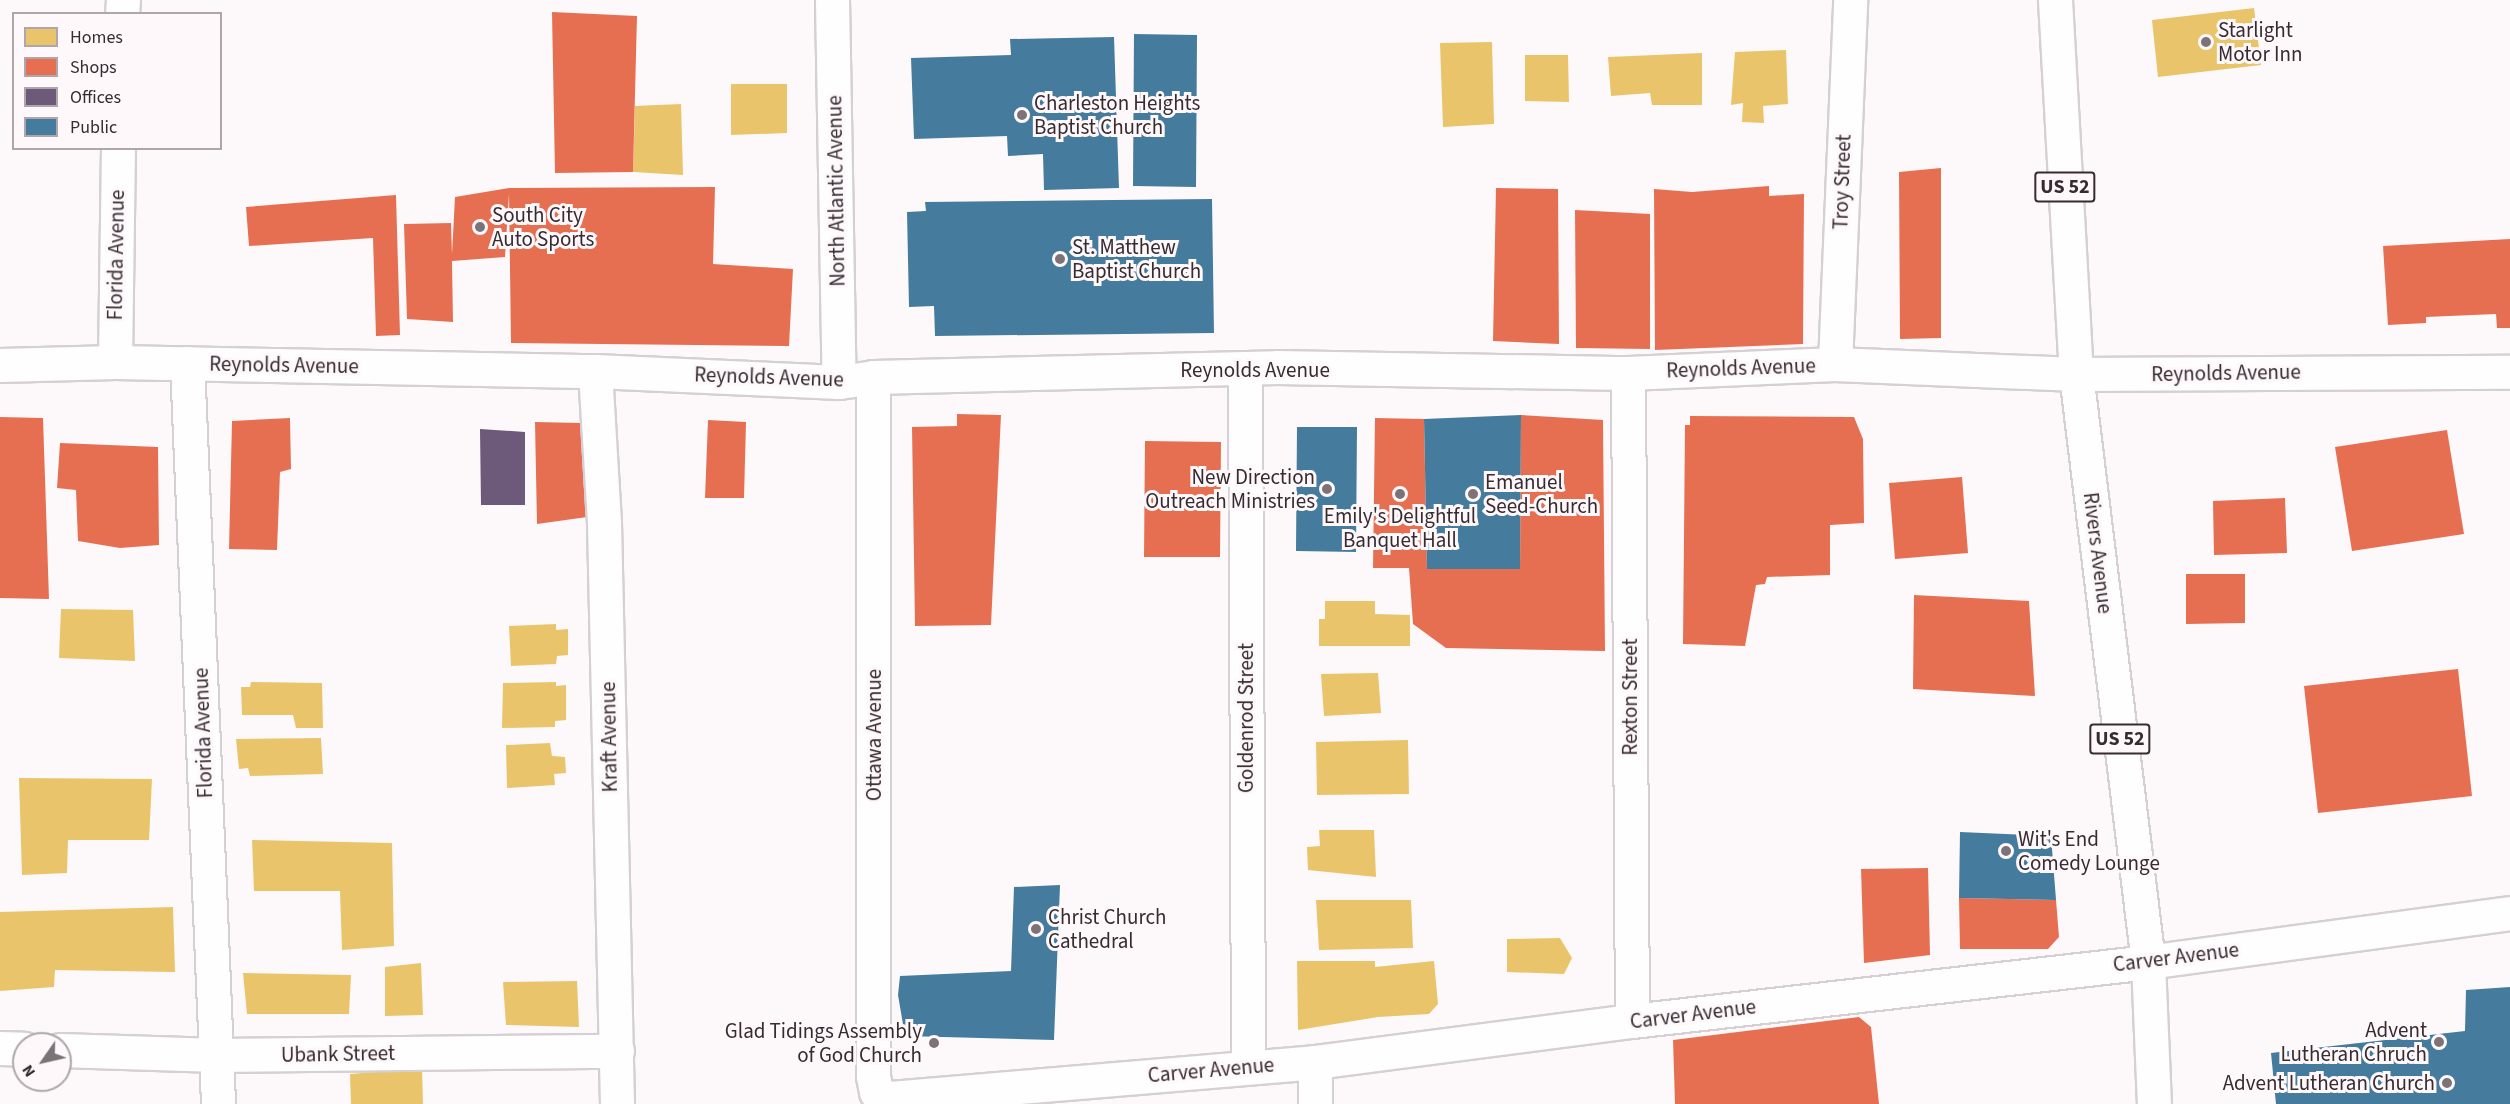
<!DOCTYPE html>
<style>
body{margin:0}
#map{position:relative;width:2510px;height:1104px;overflow:hidden;background:#fdf9fb;font-family:"Source Sans 3",sans-serif}
div>[style]{position:absolute}
[style*='--x']{left:calc(var(--x)*1px);top:calc(var(--y)*1px);width:calc(var(--w)*1px);rotate:calc(var(--a)*1deg)}
.homes>*{inset:0;background:#e9c46a}
.shops>*{inset:0;background:#e76f51}
.offices>*{inset:0;background:#6d597a}
.public>*{inset:0;background:#457b9d}
.roads{filter:drop-shadow(2px 0 #d6cfd3) drop-shadow(-2px 0 #d6cfd3) drop-shadow(0 2px #d6cfd3) drop-shadow(0 -2px #d6cfd3)}
.minor>*{height:33px;margin:-16.5px;padding:0 16.5px;transform-origin:16.5px;border-radius:16.5px;background:#fffefe}
.tertiary>*{height:33px;margin:-16.5px;padding:0 16.5px;transform-origin:16.5px;border-radius:16.5px;background:#fffefe}
.primary>*{height:33px;margin:-16.5px;padding:0 16.5px;transform-origin:16.5px;border-radius:16.5px;background:#fffefe}
.dots>*{width:16px;height:16px;translate:-50% -50%;box-sizing:border-box;border:3px solid #fef8fb;border-radius:50%}
span{translate:-50% -50%;white-space:nowrap;text-align:center;line-height:1.15;-webkit-text-stroke:6px #fef8fb;paint-order:stroke}
.shield-label span{padding:2px 4px;background:#fef8fb;border:2px solid;border-radius:4px;-webkit-text-stroke-width:0}
.shield-label{font-size:20px;color:#362b31;font-weight:700}
.poi-label{font-size:21px;color:#362b31}
.left{translate:0 -50%;text-align:left}
.right{translate:-100% -50%;text-align:right}
.street-label{font-size:21px;color:#362b31}
.legend{position:absolute;left:12px;top:12px;width:210px;height:138px;box-sizing:border-box;background:#fef8fb;border:2px solid #aea6aa;margin:0;padding:8px 10px;list-style:none;font-size:18px;color:#362b31}
.legend li{display:flex;align-items:center;gap:12px;height:30px}
.legend b{width:30px;border:2px solid #aea6aa}
.north{position:absolute;left:12px;top:1032px;width:60px;height:60px;box-sizing:border-box;background:#fef8fb;border:2px solid #aea6aa;border-radius:50%;rotate:236deg;font-size:16px;font-weight:700;line-height:24px;text-align:center;color:#362b31}
.north::after{content:'';display:block;margin:auto;width:21px;height:27px;background:#7c7378;clip-path:polygon(50% 0,100% 100%,50% 72%,0 100%)}
</style>
<div id="map">
<div class="homes">
<div style="clip-path:polygon(2254px 8px,2261px 65px,2158px 77px,2152px 20px)"></div>
<div style="clip-path:polygon(1492px 42px,1494px 124px,1443px 127px,1440px 43px)"></div>
<div style="clip-path:polygon(1786px 50px,1788px 104px,1763px 106px,1764px 123px,1742px 122px,1743px 103px,1731px 105px,1735px 52px)"></div>
<div style="clip-path:polygon(1702px 53px,1702px 105px,1652px 105px,1650px 93px,1611px 96px,1608px 57px)"></div>
<div style="clip-path:polygon(1525px 55px,1568px 55px,1569px 102px,1525px 101px)"></div>
<div style="clip-path:polygon(731px 84px,787px 84px,787px 133px,731px 135px)"></div>
<div style="clip-path:polygon(681px 104px,683px 175px,633px 172px,635px 106px)"></div>
<div style="clip-path:polygon(1325px 601px,1375px 601px,1375px 614px,1410px 615px,1410px 646px,1319px 646px,1319px 619px,1325px 619px)"></div>
<div style="clip-path:polygon(61px 609px,133px 610px,135px 661px,59px 658px)"></div>
<div style="clip-path:polygon(556px 624px,556px 630px,568px 629px,568px 655px,557px 656px,556px 664px,511px 666px,509px 626px)"></div>
<div style="clip-path:polygon(1378px 673px,1381px 713px,1324px 716px,1321px 674px)"></div>
<div style="clip-path:polygon(251px 682px,322px 683px,323px 728px,296px 728px,293px 715px,242px 715px,241px 687px,250px 687px)"></div>
<div style="clip-path:polygon(556px 682px,556px 686px,566px 685px,566px 720px,555px 721px,555px 727px,502px 728px,503px 683px)"></div>
<div style="clip-path:polygon(321px 738px,323px 774px,250px 776px,248px 768px,239px 769px,236px 739px)"></div>
<div style="clip-path:polygon(1408px 740px,1409px 794px,1317px 795px,1316px 742px)"></div>
<div style="clip-path:polygon(550px 743px,552px 756px,565px 757px,566px 773px,554px 774px,555px 785px,507px 788px,506px 745px)"></div>
<div style="clip-path:polygon(19px 778px,152px 779px,149px 840px,68px 840px,67px 873px,22px 875px)"></div>
<div style="clip-path:polygon(1319px 830px,1374px 830px,1376px 877px,1308px 870px,1307px 847px,1320px 846px)"></div>
<div style="clip-path:polygon(252px 840px,392px 843px,394px 946px,342px 950px,340px 891px,254px 891px)"></div>
<div style="clip-path:polygon(1316px 900px,1411px 900px,1413px 948px,1319px 950px)"></div>
<div style="clip-path:polygon(173px 907px,175px 972px,55px 970px,54px 987px,0 991px,0 912px)"></div>
<div style="clip-path:polygon(1560px 938px,1572px 958px,1564px 974px,1507px 972px,1507px 939px)"></div>
<div style="clip-path:polygon(1297px 961px,1375px 961px,1375px 967px,1434px 961px,1438px 1004px,1429px 1014px,1378px 1017px,1298px 1030px)"></div>
<div style="clip-path:polygon(421px 963px,423px 1015px,385px 1016px,385px 967px)"></div>
<div style="clip-path:polygon(243px 973px,351px 975px,349px 1014px,247px 1014px)"></div>
<div style="clip-path:polygon(577px 981px,579px 1027px,506px 1025px,503px 982px)"></div>
<div style="clip-path:polygon(422px 1068px,423px 1104px,351px 1104px,350px 1074px)"></div>
</div>
<div class="shops">
<div style="clip-path:polygon(552px 12px,637px 16px,633px 172px,555px 173px)"></div>
<div style="clip-path:polygon(1941px 168px,1941px 338px,1900px 339px,1899px 172px)"></div>
<div style="clip-path:polygon(1769px 186px,1769px 196px,1804px 194px,1803px 344px,1655px 350px,1654px 189px,1692px 192px)"></div>
<div style="clip-path:polygon(715px 187px,713px 264px,793px 269px,789px 346px,511px 343px,509px 194px,505px 257px,452px 261px,453px 322px,407px 319px,404px 224px,451px 223px,452px 254px,455px 197px,509px 188px)"></div>
<div style="clip-path:polygon(1496px 188px,1558px 189px,1559px 344px,1493px 341px)"></div>
<div style="clip-path:polygon(396px 195px,400px 335px,376px 336px,373px 238px,249px 246px,246px 207px)"></div>
<div style="clip-path:polygon(1575px 210px,1650px 214px,1650px 349px,1576px 348px)"></div>
<div style="clip-path:polygon(2510px 239px,2510px 328px,2497px 328px,2496px 314px,2426px 317px,2426px 323px,2388px 325px,2383px 246px)"></div>
<div style="clip-path:polygon(957px 414px,1001px 415px,991px 625px,915px 626px,912px 427px,957px 426px)"></div>
<div style="clip-path:polygon(1521px 415px,1603px 420px,1605px 651px,1446px 648px,1413px 624px,1409px 568px,1373px 568px,1375px 418px,1424px 419px,1427px 569px,1520px 569px)"></div>
<div style="clip-path:polygon(1690px 416px,1854px 417px,1863px 439px,1864px 523px,1830px 525px,1830px 575px,1767px 577px,1765px 584px,1756px 585px,1745px 646px,1683px 644px,1685px 425px,1690px 425px)"></div>
<div style="clip-path:polygon(0 417px,43px 418px,49px 599px,0 598px)"></div>
<div style="clip-path:polygon(290px 418px,291px 469px,280px 472px,277px 550px,229px 549px,232px 421px)"></div>
<div style="clip-path:polygon(708px 420px,746px 422px,744px 498px,705px 498px)"></div>
<div style="clip-path:polygon(535px 422px,581px 423px,587px 517px,537px 524px)"></div>
<div style="clip-path:polygon(2447px 430px,2464px 534px,2352px 551px,2335px 447px)"></div>
<div style="clip-path:polygon(1145px 441px,1221px 442px,1220px 557px,1144px 557px)"></div>
<div style="clip-path:polygon(60px 443px,158px 447px,159px 545px,120px 548px,78px 541px,76px 490px,57px 488px)"></div>
<div style="clip-path:polygon(1962px 477px,1968px 553px,1895px 559px,1889px 483px)"></div>
<div style="clip-path:polygon(2285px 498px,2287px 553px,2214px 555px,2213px 501px)"></div>
<div style="clip-path:polygon(2186px 574px,2245px 574px,2245px 623px,2186px 624px)"></div>
<div style="clip-path:polygon(1914px 595px,2029px 601px,2035px 696px,1913px 689px)"></div>
<div style="clip-path:polygon(2458px 669px,2472px 796px,2318px 813px,2304px 686px)"></div>
<div style="clip-path:polygon(1928px 868px,1930px 955px,1864px 963px,1861px 869px)"></div>
<div style="clip-path:polygon(1959px 898px,2056px 900px,2059px 937px,2048px 949px,1960px 949px)"></div>
<div style="clip-path:polygon(1859px 1017px,1871px 1027px,1879px 1104px,1675px 1104px,1673px 1040px)"></div>
</div>
<div class="offices">
<div style="clip-path:polygon(480px 429px,525px 432px,525px 505px,481px 505px)"></div>
</div>
<div class="public">
<div style="clip-path:polygon(1134px 34px,1197px 35px,1196px 187px,1133px 186px)"></div>
<div style="clip-path:polygon(1114px 37px,1119px 188px,1044px 190px,1043px 154px,1008px 156px,1007px 136px,914px 139px,911px 58px,1011px 55px,1010px 39px)"></div>
<div style="clip-path:polygon(1212px 199px,1214px 333px,935px 336px,934px 306px,909px 307px,907px 212px,926px 211px,925px 202px)"></div>
<div style="clip-path:polygon(1521px 415px,1520px 569px,1427px 569px,1424px 419px)"></div>
<div style="clip-path:polygon(1297px 427px,1357px 427px,1356px 552px,1296px 551px)"></div>
<div style="clip-path:polygon(1960px 832px,2051px 836px,2056px 900px,1959px 898px)"></div>
<div style="clip-path:polygon(1060px 885px,1054px 1040px,905px 1036px,898px 995px,900px 976px,1011px 971px,1014px 887px)"></div>
<div style="clip-path:polygon(2510px 987px,2510px 1104px,2276px 1104px,2271px 1053px,2465px 1031px,2466px 990px)"></div>
</div>
<div class="roads">
<div class="minor">
<div style="--x:832;--y:0;--w:382;--a:89"></div>
<div style="--x:122;--y:14;--w:14;--a:-86"></div>
<div style="--x:115;--y:362;--w:214;--a:-89.2"></div>
<div style="--x:187;--y:363;--w:742;--a:87.6"></div>
<div style="--x:1835;--y:364;--w:364;--a:-87.6"></div>
<div style="--x:1245;--y:368;--w:699;--a:89.75"></div>
<div style="--x:595;--y:371;--w:152;--a:86.6"></div>
<div style="--x:604;--y:523;--w:581;--a:88.72"></div>
<div style="--x:1628;--y:373;--w:648;--a:89.65"></div>
<div style="--x:873;--y:377;--w:699;--a:90"></div>
<div style="--x:873;--y:1076;--w:16;--a:79"></div>
<div style="--x:876;--y:1092;--w:14;--a:25"></div>
<div style="--x:889;--y:1098;--w:428;--a:-4.8"></div>
<div style="--x:1315;--y:1062;--w:320;--a:-7.4"></div>
<div style="--x:1632;--y:1021;--w:519;--a:-6.52"></div>
<div style="--x:2148;--y:962;--w:365;--a:-7.7"></div>
<div style="--x:0;--y:1048;--w:24;--a:2"></div>
<div style="--x:60;--y:1050;--w:157;--a:1.8"></div>
<div style="--x:217;--y:1055;--w:400;--a:-0.6"></div>
<div style="--x:1315;--y:1062;--w:42;--a:90"></div>
</div>
<div class="tertiary">
<div style="--x:0;--y:365;--w:115;--a:-1.5"></div>
<div style="--x:115;--y:362;--w:480;--a:1.1"></div>
<div style="--x:595;--y:371;--w:244;--a:2.6"></div>
<div style="--x:839;--y:382;--w:34;--a:-8"></div>
<div style="--x:873;--y:377;--w:404;--a:-1.4"></div>
<div style="--x:1277;--y:367;--w:351;--a:1"></div>
<div style="--x:1628;--y:373;--w:207;--a:-2.5"></div>
<div style="--x:1835;--y:364;--w:241;--a:2.4"></div>
<div style="--x:2076;--y:374;--w:434;--a:-0.3"></div>
</div>
<div class="primary">
<div style="--x:2055;--y:0;--w:375;--a:86.8"></div>
<div style="--x:2076;--y:374;--w:592;--a:83.02"></div>
<div style="--x:2148;--y:962;--w:142;--a:87.6"></div>
</div>
</div>
<div class="dots">
<div style="left:2206px;top:42px;background:#7c7378"></div>
<div style="left:1022px;top:115px;background:#7c7378"></div>
<div style="left:480px;top:227px;background:#7c7378"></div>
<div style="left:1060px;top:259px;background:#7c7378"></div>
<div style="left:1327px;top:489px;background:#7c7378"></div>
<div style="left:1400px;top:494px;background:#7c7378"></div>
<div style="left:1473px;top:494px;background:#7c7378"></div>
<div style="left:2006px;top:851px;background:#7c7378"></div>
<div style="left:1036px;top:929px;background:#7c7378"></div>
<div style="left:2439px;top:1042px;background:#7c7378"></div>
<div style="left:934px;top:1043px;background:#7c7378"></div>
<div style="left:2447px;top:1083px;background:#7c7378"></div>
</div>
<div class="shield-label">
<span style="left:2065px;top:187px">US 52</span>
<span style="left:2120px;top:739px">US 52</span>
</div>
<div class="poi-label">
<span class="left" style="left:2218px;top:42px">Starlight<br>Motor Inn</span>
<span class="left" style="left:1034px;top:115px">Charleston Heights<br>Baptist Church</span>
<span class="left" style="left:492px;top:227px">South City<br>Auto Sports</span>
<span class="left" style="left:1072px;top:259px">St. Matthew<br>Baptist Church</span>
<span class="right" style="left:1315px;top:489px">New Direction<br>Outreach Ministries</span>
<span class="left" style="left:1485px;top:494px">Emanuel<br>Seed-Church</span>
<span style="left:1400px;top:528px">Emily's Delightful<br>Banquet Hall</span>
<span class="left" style="left:2018px;top:851px">Wit's End<br>Comedy Lounge</span>
<span class="left" style="left:1048px;top:929px">Christ Church<br>Cathedral</span>
<span class="right" style="left:2427px;top:1042px">Advent<br>Lutheran Chruch</span>
<span class="right" style="left:922px;top:1043px">Glad Tidings Assembly<br>of God Church</span>
<span class="right" style="left:2435px;top:1083px">Advent Lutheran Church</span>
</div>
<div class="street-label">
<span style="left:1842px;top:182px;rotate:-88deg">Troy Street</span>
<span style="left:836px;top:191px;rotate:-91deg">North Atlantic Avenue</span>
<span style="left:116px;top:255px;rotate:-89deg">Florida Avenue</span>
<span style="left:284px;top:365px;rotate:1deg">Reynolds Avenue</span>
<span style="left:1741px;top:368px;rotate:-2deg">Reynolds Avenue</span>
<span style="left:1255px;top:370px">Reynolds Avenue</span>
<span style="left:2226px;top:373px;rotate:-1deg">Reynolds Avenue</span>
<span style="left:769px;top:377px;rotate:2deg">Reynolds Avenue</span>
<span style="left:2098px;top:553px;rotate:83deg">Rivers Avenue</span>
<span style="left:1630px;top:697px;rotate:-90deg">Rexton Street</span>
<span style="left:1246px;top:718px;rotate:-90deg">Goldenrod Street</span>
<span style="left:203px;top:733px;rotate:-92deg">Florida Avenue</span>
<span style="left:874px;top:735px;rotate:-90deg">Ottawa Avenue</span>
<span style="left:609px;top:737px;rotate:-91deg">Kraft Avenue</span>
<span style="left:2176px;top:957px;rotate:-7deg">Carver Avenue</span>
<span style="left:1693px;top:1014px;rotate:-7deg">Carver Avenue</span>
<span style="left:338px;top:1054px;rotate:-1deg">Ubank Street</span>
<span style="left:1211px;top:1070px;rotate:-5deg">Carver Avenue</span>
</div>
<ul class="legend">
<li><b style="height:16px;background:#e9c46a"></b>Homes</li>
<li><b style="height:16px;background:#e76f51"></b>Shops</li>
<li><b style="height:16px;background:#6d597a"></b>Offices</li>
<li><b style="height:16px;background:#457b9d"></b>Public</li>
</ul>
<div class="north">N</div>
</div>
